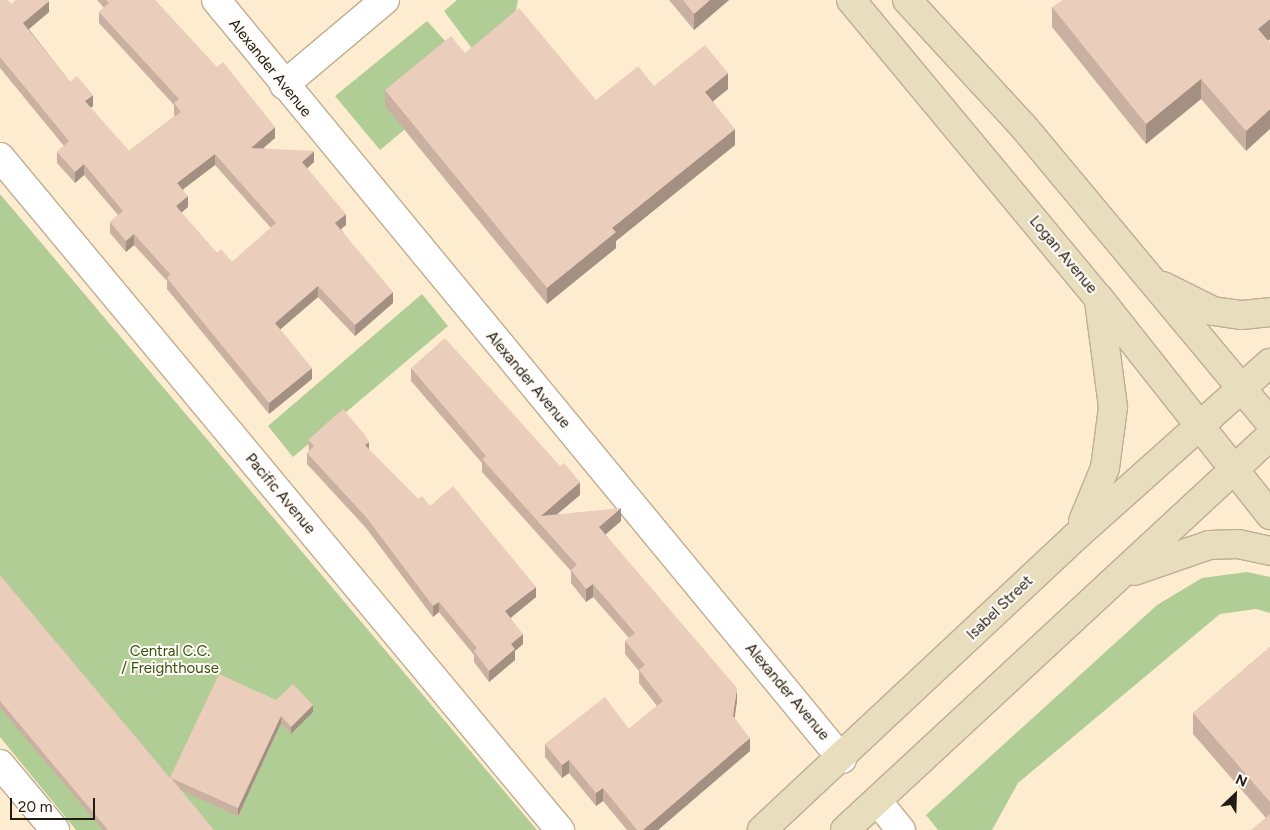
<!DOCTYPE html>
<style>
body{margin:0}
#map{position:relative;width:1270px;height:830px;overflow:hidden;background:#fdecd0;font-family:Figtree,sans-serif}
div>[style]{position:absolute}
[style*='--x']{left:calc(var(--x)*1px);top:calc(var(--y)*1px);width:calc(var(--w)*1px);rotate:calc(var(--a)*1deg)}
.green>*{inset:0;background:#b1cd96}
.roads{filter:drop-shadow(1px 0 #beae92) drop-shadow(-1px 0 #beae92) drop-shadow(0 1px #beae92) drop-shadow(0 -1px #beae92)}
.minor>*{height:28px;margin:-14px;padding:0 14px;transform-origin:14px;border-radius:14px;background:#fff}
.secondary>*{height:28px;margin:-14px;padding:0 14px;transform-origin:14px;border-radius:14px;background:#e8ddbc}
.wall>*{inset:0;background:#cab0a1}
.shaded-wall>*{inset:0;background:#a49083}
.building>*{inset:0;background:#ebcdbb}
span{translate:-50% -50%;white-space:nowrap;text-align:center;line-height:1.15;-webkit-text-stroke:4px #fffbf6;paint-order:stroke}
.street-label{font-size:15px;color:#211b11}
.park-label{font-size:15px;color:#36530d}
.north{position:absolute;left:1210px;top:770px;width:50px;height:50px;-webkit-text-stroke:4px #fffbf6;paint-order:stroke;rotate:24deg;font-size:14px;font-weight:700;line-height:20px;text-align:center;color:#211b11}
.north::after{content:'';display:block;margin:auto;width:18px;height:22px;background:#211b11;clip-path:polygon(50% 0,100% 100%,50% 72%,0 100%)}
.scale{position:absolute;left:10px;top:798px;width:85px;height:22px;box-sizing:border-box;border:2px solid #211b11;border-top:0;padding-left:6px;font-size:15px;line-height:18px;white-space:nowrap;color:#211b11;-webkit-text-stroke:4px #fffbf6;paint-order:stroke}
</style>
<div id="map">
<div class="green">
<div style="clip-path:polygon(457px 0,518px 0,515px 15px,473px 50px,444px 11px)"></div>
<div style="clip-path:polygon(427px 21px,446px 42px,404px 130px,380px 150px,335px 96px)"></div>
<div style="clip-path:polygon(0 194px,537px 830px,76px 830px,0 737px)"></div>
<div style="clip-path:polygon(422px 294px,448px 326px,293px 457px,268px 426px)"></div>
<div style="clip-path:polygon(1247px 572px,1270px 577px,1270px 613px,1256px 609px,1220px 614px,1018px 783px,992px 830px,938px 830px,926px 815px,1157px 605px,1202px 578px)"></div>
</div>
<div class="roads">
<div class="minor">
<div style="--x:216;--y:0;--w:984;--a:50.49"></div>
<div style="--x:284;--y:85;--w:132;--a:-40.1"></div>
<div style="--x:0;--y:157;--w:876;--a:50.24"></div>
<div style="--x:0;--y:764;--w:86;--a:50.2"></div>
<div style="--x:879;--y:803;--w:35;--a:51"></div>
</div>
<div class="secondary">
<div style="--x:851;--y:0;--w:386;--a:50.3"></div>
<div style="--x:1098;--y:297;--w:278;--a:51.7"></div>
<div style="--x:907;--y:0;--w:171;--a:47.4"></div>
<div style="--x:1023;--y:126;--w:386;--a:50.2"></div>
<div style="--x:1163;--y:286;--w:56;--a:26.6"></div>
<div style="--x:1213;--y:311;--w:29;--a:8"></div>
<div style="--x:1242;--y:315;--w:28;--a:-6"></div>
<div style="--x:1083;--y:521;--w:57;--a:-67.5"></div>
<div style="--x:1105;--y:468;--w:62;--a:-82.5"></div>
<div style="--x:1113;--y:407;--w:107;--a:-97.5"></div>
<div style="--x:1134;--y:571;--w:79;--a:-19.1"></div>
<div style="--x:1209;--y:545;--w:29;--a:-2"></div>
<div style="--x:1238;--y:544;--w:33;--a:12"></div>
<div style="--x:762;--y:830;--w:427;--a:-43.1"></div>
<div style="--x:1074;--y:538;--w:263;--a:-41.8"></div>
<div style="--x:845;--y:830;--w:580;--a:-42.83"></div>
</div>
</div>
<div class="wall">
<div style="clip-path:polygon(evenodd,0 0,11px 4px,49px 12px,29px 29px,70px 82px,93px 106px,90px 108px,129px 151px,175px 116px,174px 114px,174px 105px,99px 23px,99px 12px,104px 8px,97px 0,155px 0,275px 138px,263px 148px,314px 162px,307px 168px,346px 225px,341px 229px,393px 303px,355px 336px,318px 297px,280px 329px,312px 379px,269px 414px,167px 289px,167px 281px,134px 245px,126px 252px,110px 233px,110px 222px,118px 215px,84px 175px,75px 183px,57px 163px,57px 152px,64px 146px,0 68px,0 0,215px 165px,271px 228px,232px 262px,217px 253px,181px 213px,188px 207px,183px 189px,215px 165px)"></div>
<div style="clip-path:polygon(669px 0,729px 0,694px 30px)"></div>
<div style="clip-path:polygon(1270px 0,1270px 39px,1268px 41px,1246px 151px,1201px 99px,1146px 144px,1052px 27px,1052px 7px)"></div>
<div style="clip-path:polygon(465px 53px,596px 100px,654px 86px,728px 89px,713px 101px,735px 145px,616px 241px,616px 248px,547px 304px,385px 106px,385px 90px)"></div>
<div style="clip-path:polygon(411px 368px,580px 495px,557px 514px,621px 521px,605px 535px,737px 701px,734px 718px,750px 751px,658px 830px,627px 830px,603px 801px,596px 806px,569px 773px,562px 778px,545px 757px,545px 744px,629px 729px,657px 706px,639px 683px,639px 671px,625px 654px,625px 641px,629px 638px,593px 597px,586px 602px,571px 583px,571px 571px,482px 472px,482px 463px,411px 381px)"></div>
<div style="clip-path:polygon(308px 440px,369px 450px,418px 499px,430px 506px,536px 597px,511px 618px,523px 644px,515px 651px,515px 660px,489px 682px,474px 662px,474px 655px,439px 612px,433px 617px,366px 528px,307px 464px,307px 453px,309px 451px)"></div>
<div style="clip-path:polygon(0 575px,170px 778px,276px 700px,313px 712px,291px 734px,281px 723px,238px 816px,180px 790px,214px 830px,103px 830px,0 708px)"></div>
<div style="clip-path:polygon(1270px 647px,1270px 830px,1266px 818px,1193px 734px,1193px 713px)"></div>
</div>
<div class="shaded-wall">
<div style="clip-path:polygon(710px 0,729px 0,694px 30px,694px 14px)"></div>
<div style="clip-path:polygon(49px 1px,49px 12px,23px 34px,23px 23px)"></div>
<div style="clip-path:polygon(1270px 19px,1270px 39px,1258px 49px,1258px 29px)"></div>
<div style="clip-path:polygon(728px 73px,728px 89px,705px 108px,705px 92px)"></div>
<div style="clip-path:polygon(1201px 79px,1201px 99px,1146px 144px,1146px 124px)"></div>
<div style="clip-path:polygon(93px 95px,93px 106px,85px 112px,85px 101px)"></div>
<div style="clip-path:polygon(1270px 109px,1270px 129px,1246px 151px,1246px 131px)"></div>
<div style="clip-path:polygon(275px 127px,275px 138px,251px 159px,251px 148px)"></div>
<div style="clip-path:polygon(735px 129px,735px 145px,616px 241px,616px 248px,547px 304px,547px 288px,612px 228px)"></div>
<div style="clip-path:polygon(314px 151px,314px 162px,302px 173px,302px 162px)"></div>
<div style="clip-path:polygon(215px 154px,215px 165px,177px 194px,177px 183px)"></div>
<div style="clip-path:polygon(84px 164px,84px 175px,75px 183px,75px 172px)"></div>
<div style="clip-path:polygon(188px 196px,188px 207px,176px 217px,176px 206px)"></div>
<div style="clip-path:polygon(346px 214px,346px 225px,335px 234px,335px 223px)"></div>
<div style="clip-path:polygon(134px 234px,134px 245px,126px 252px,126px 241px)"></div>
<div style="clip-path:polygon(318px 286px,318px 297px,275px 334px,275px 323px)"></div>
<div style="clip-path:polygon(393px 292px,393px 303px,355px 336px,355px 325px)"></div>
<div style="clip-path:polygon(312px 368px,312px 379px,269px 414px,269px 403px)"></div>
<div style="clip-path:polygon(369px 442px,369px 452px,365px 445px)"></div>
<div style="clip-path:polygon(580px 482px,580px 495px,542px 527px,541px 516px)"></div>
<div style="clip-path:polygon(621px 508px,621px 521px,599px 540px,599px 527px)"></div>
<div style="clip-path:polygon(593px 584px,593px 597px,586px 602px,586px 589px)"></div>
<div style="clip-path:polygon(536px 587px,536px 597px,505px 622px,505px 611px)"></div>
<div style="clip-path:polygon(439px 602px,439px 612px,433px 617px,433px 606px)"></div>
<div style="clip-path:polygon(523px 634px,523px 644px,515px 651px,515px 660px,489px 682px,489px 671px,511px 644px)"></div>
<div style="clip-path:polygon(737px 688px,737px 701px,733px 729px,733px 716px)"></div>
<div style="clip-path:polygon(313px 705px,313px 712px,291px 734px,291px 727px)"></div>
<div style="clip-path:polygon(281px 716px,281px 723px,238px 816px,238px 808px)"></div>
<div style="clip-path:polygon(750px 738px,750px 751px,658px 830px,643px 830px)"></div>
<div style="clip-path:polygon(569px 760px,569px 773px,562px 778px,562px 765px)"></div>
<div style="clip-path:polygon(603px 788px,603px 801px,596px 806px,596px 793px)"></div>
</div>
<div class="building">
<div style="clip-path:polygon(evenodd,0 0,8px 0,11px 4px,16px 0,49px 0,49px 1px,23px 23px,70px 82px,77px 76px,93px 95px,85px 101px,129px 151px,181px 112px,174px 103px,179px 99px,99px 12px,109px 3px,106px 0,155px 0,217px 67px,223px 62px,275px 127px,251px 148px,314px 151px,302px 162px,346px 214px,335px 223px,393px 292px,355px 325px,318px 286px,275px 323px,312px 368px,269px 403px,167px 278px,170px 274px,134px 234px,126px 241px,110px 222px,123px 211px,84px 164px,75px 172px,57px 152px,69px 141px,0 57px,0 0,215px 154px,276px 223px,232px 262px,221px 249px,217px 253px,176px 206px,188px 196px,177px 183px,215px 154px)"></div>
<div style="clip-path:polygon(683px 0,710px 0,694px 14px)"></div>
<div style="clip-path:polygon(1063px 0,1270px 0,1270px 19px,1258px 29px,1270px 43px,1270px 109px,1246px 131px,1201px 79px,1146px 124px,1052px 7px)"></div>
<div style="clip-path:polygon(519px 8px,596px 100px,638px 66px,654px 86px,705px 45px,728px 73px,705px 92px,735px 129px,612px 228px,616px 232px,547px 288px,385px 90px,451px 36px,465px 53px)"></div>
<div style="clip-path:polygon(445px 338px,560px 466px,564px 463px,580px 482px,541px 516px,621px 508px,599px 527px,737px 688px,733px 716px,750px 738px,643px 830px,637px 830px,603px 788px,596px 793px,569px 760px,562px 765px,545px 744px,605px 697px,629px 729px,663px 701px,639px 670px,645px 665px,625px 641px,635px 633px,593px 584px,586px 589px,571px 570px,577px 565px,482px 459px,486px 456px,411px 368px)"></div>
<div style="clip-path:polygon(343px 409px,365px 435px,369px 442px,365px 445px,418px 499px,422px 496px,430px 506px,453px 486px,536px 587px,505px 611px,523px 634px,511px 644px,515px 649px,489px 671px,474px 651px,477px 648px,439px 602px,433px 606px,366px 517px,307px 453px,314px 446px,308px 440px)"></div>
<div style="clip-path:polygon(0 575px,170px 778px,219px 674px,276px 700px,293px 684px,313px 705px,291px 727px,281px 716px,238px 808px,171px 778px,214px 830px,108px 830px,0 701px)"></div>
<div style="clip-path:polygon(1270px 647px,1270px 802px,1193px 713px)"></div>
<div style="clip-path:polygon(1270px 814px,1270px 830px,1251px 830px)"></div>
</div>
<div class="street-label">
<span style="left:270px;top:68px;rotate:51deg">Alexander Avenue</span>
<span style="left:1063px;top:255px;rotate:50deg">Logan Avenue</span>
<span style="left:528px;top:380px;rotate:50deg">Alexander Avenue</span>
<span style="left:280px;top:494px;rotate:50deg">Pacific Avenue</span>
<span style="left:1000px;top:608px;rotate:-44deg">Isabel Street</span>
<span style="left:787px;top:692px;rotate:50deg">Alexander Avenue</span>
</div>
<div class="park-label">
<span style="left:170px;top:660px">Central C.C.<br>/ Freighthouse</span>
</div>
<div class="north">N</div>
<div class="scale">20 m</div>
</div>
